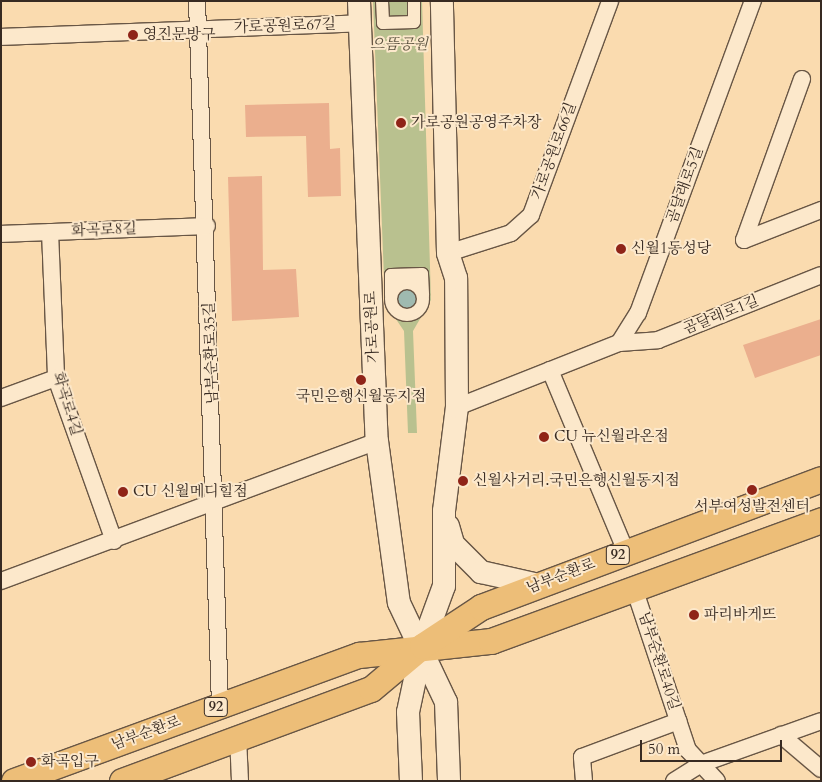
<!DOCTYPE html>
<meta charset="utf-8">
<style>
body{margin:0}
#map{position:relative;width:822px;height:782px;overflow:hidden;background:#fadbaf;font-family:Cardo,"Noto Serif KR",serif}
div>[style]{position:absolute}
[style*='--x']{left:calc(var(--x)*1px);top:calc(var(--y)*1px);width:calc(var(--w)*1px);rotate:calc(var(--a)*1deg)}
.green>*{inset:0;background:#b9c18f}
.water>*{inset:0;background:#9fbab0}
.round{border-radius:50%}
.building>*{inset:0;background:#ebaf8e}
.roads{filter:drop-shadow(1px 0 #685645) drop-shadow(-1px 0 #685645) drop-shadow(0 1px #685645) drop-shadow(0 -1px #685645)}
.pedestrian>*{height:12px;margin:-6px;padding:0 6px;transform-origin:6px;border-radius:6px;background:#fce8cb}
.pedestrian>.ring{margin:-6px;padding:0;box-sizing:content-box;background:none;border:12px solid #fce8cb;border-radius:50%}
.minor>*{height:16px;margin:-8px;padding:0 8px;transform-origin:8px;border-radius:8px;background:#fce8cb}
.secondary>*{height:22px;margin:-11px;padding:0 11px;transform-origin:11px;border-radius:11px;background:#fce8cb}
.primary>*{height:25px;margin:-12.5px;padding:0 12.5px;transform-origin:12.5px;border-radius:12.5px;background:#edbe78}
.dots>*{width:14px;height:14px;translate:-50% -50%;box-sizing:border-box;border:2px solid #fce8cb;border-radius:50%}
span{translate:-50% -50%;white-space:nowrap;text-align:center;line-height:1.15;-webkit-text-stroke:4px #fce8cb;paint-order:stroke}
.shield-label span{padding:1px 4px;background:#fce8cb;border:1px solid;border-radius:4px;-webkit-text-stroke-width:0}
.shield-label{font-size:14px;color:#372a22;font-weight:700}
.street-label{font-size:15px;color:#372a22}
.poi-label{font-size:15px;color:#372a22}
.left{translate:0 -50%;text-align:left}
.park-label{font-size:15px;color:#58503d;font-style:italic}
.frame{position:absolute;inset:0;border:2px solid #372a22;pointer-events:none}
.scale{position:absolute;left:640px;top:740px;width:142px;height:22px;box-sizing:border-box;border:2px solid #372a22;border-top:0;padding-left:6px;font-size:15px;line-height:18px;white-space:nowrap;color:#372a22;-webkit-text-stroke:4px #fce8cb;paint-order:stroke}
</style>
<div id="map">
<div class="green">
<div style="clip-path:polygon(373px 1px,422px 1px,431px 300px,413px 331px,417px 433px,408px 433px,404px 331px,385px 303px)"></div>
</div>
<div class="water">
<div class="round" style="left:396px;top:288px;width:22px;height:22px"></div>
</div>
<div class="building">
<div style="clip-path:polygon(329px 103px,330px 149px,340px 148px,341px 196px,308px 197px,306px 136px,246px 137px,245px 105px)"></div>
<div style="clip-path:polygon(262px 176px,263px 270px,296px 269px,299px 317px,232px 321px,228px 177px)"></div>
<div style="clip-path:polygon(821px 319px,821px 355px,755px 378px,743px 345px)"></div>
</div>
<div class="roads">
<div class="pedestrian">
<div style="--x:382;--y:1;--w:22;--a:87"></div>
<div style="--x:383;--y:23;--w:31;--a:-2"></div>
<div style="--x:414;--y:22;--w:21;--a:-90"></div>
<div class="ring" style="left:391px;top:283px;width:20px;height:20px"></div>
<div style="--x:391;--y:295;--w:20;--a:-90"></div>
<div style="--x:391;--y:275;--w:31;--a:-2"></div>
<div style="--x:422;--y:274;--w:21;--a:87"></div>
</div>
<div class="minor">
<div style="--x:197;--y:1;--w:705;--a:88.13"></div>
<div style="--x:1;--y:37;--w:359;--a:-2.2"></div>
<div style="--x:802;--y:79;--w:171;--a:109.8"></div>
<div style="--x:744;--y:240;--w:83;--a:-21.3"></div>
<div style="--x:50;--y:232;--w:146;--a:87.6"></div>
<div style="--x:56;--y:378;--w:173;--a:70.4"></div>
<div style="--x:1;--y:234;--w:206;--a:-2.2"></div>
<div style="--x:448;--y:253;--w:66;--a:-17.6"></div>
<div style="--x:511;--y:233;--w:27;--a:-42"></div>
<div style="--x:531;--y:215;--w:228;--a:-69.7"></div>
<div style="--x:619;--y:343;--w:39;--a:-4"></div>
<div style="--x:658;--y:340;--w:175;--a:-21.7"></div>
<div style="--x:550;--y:370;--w:197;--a:67.3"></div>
<div style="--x:1;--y:398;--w:59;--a:-20"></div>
<div style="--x:457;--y:407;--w:174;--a:-21.6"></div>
<div style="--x:619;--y:343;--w:36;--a:-58"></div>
<div style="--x:638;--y:313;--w:333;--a:-69.8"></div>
<div style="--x:1;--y:581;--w:401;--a:-20.4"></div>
<div style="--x:634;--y:588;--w:171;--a:71.6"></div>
<div style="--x:688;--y:750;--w:42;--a:46.9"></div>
<div style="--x:781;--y:735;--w:52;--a:40.4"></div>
<div style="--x:238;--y:737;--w:44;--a:87.4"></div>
<div style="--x:584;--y:781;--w:24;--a:-95"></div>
<div style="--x:582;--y:757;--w:103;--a:-20.4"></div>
<div style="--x:674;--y:781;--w:32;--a:-32"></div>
<div style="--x:701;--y:764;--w:127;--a:-19.7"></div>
</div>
<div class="secondary">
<div style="--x:359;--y:1;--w:440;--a:87.7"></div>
<div style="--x:377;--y:441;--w:163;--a:82.3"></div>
<div style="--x:399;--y:603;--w:110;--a:64.6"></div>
<div style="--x:446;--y:702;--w:79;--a:87.8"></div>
<div style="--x:448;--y:526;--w:19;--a:74"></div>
<div style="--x:453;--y:544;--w:40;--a:45"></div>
<div style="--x:481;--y:572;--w:59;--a:12.6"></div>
<div style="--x:411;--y:781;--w:69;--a:-92.5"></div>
<div style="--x:408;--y:712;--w:67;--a:-78"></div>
<div style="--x:422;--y:646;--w:64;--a:-69.9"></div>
<div style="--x:444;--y:586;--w:75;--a:-90"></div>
<div style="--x:444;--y:511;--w:105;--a:-82.9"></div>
<div style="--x:457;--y:407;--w:129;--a:-90.4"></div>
<div style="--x:456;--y:278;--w:26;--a:-108"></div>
<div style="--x:448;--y:253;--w:252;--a:-91.4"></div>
</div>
<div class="primary">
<div style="--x:14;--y:781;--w:367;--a:-20.1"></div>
<div style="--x:359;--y:655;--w:133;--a:-6.1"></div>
<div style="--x:491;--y:641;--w:351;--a:-20.1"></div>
<div style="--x:122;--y:781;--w:265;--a:-20.3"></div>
<div style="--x:371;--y:689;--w:67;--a:-40.1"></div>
<div style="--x:422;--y:646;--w:71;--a:-33.5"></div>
<div style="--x:481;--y:607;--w:363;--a:-20.6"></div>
</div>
</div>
<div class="dots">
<div style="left:133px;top:35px;background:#8f2418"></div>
<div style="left:401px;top:123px;background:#8f2418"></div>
<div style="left:621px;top:249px;background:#8f2418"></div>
<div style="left:361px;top:380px;background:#8f2418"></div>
<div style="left:544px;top:437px;background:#8f2418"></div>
<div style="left:463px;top:481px;background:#8f2418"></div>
<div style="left:752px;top:490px;background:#8f2418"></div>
<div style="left:123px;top:492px;background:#8f2418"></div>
<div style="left:694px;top:615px;background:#8f2418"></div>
<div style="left:31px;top:762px;background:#8f2418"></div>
</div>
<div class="shield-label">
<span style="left:618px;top:555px">92</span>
<span style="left:216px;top:707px">92</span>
</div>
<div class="street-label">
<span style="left:285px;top:26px;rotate:-2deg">가로공원로67길</span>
<span style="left:554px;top:151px;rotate:-70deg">가로공원로66길</span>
<span style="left:685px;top:185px;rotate:-70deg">곰달래로5길</span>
<span style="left:104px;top:230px;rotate:-2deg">화곡로8길</span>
<span style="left:721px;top:315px;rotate:-22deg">곰달래로1길</span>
<span style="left:372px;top:327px;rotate:-92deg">가로공원로</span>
<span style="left:211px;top:353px;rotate:-92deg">남부순환로35길</span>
<span style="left:67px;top:404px;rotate:73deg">화곡로4길</span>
<span style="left:561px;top:576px;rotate:-21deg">남부순환로</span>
<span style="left:659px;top:661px;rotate:72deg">남부순환로40길</span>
<span style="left:146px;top:733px;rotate:-20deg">남부순환로</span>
</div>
<div class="poi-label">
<span class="left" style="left:143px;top:35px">영진문방구</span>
<span class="left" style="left:411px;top:123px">가로공원공영주차장</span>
<span class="left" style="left:631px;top:249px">신월1동성당</span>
<span style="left:361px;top:397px">국민은행신월동지점</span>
<span class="left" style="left:554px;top:437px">CU 뉴신월라온점</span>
<span class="left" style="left:473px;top:481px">신월사거리.국민은행신월동지점</span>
<span class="left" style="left:133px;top:492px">CU 신월메디힐점</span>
<span style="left:752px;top:507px">서부여성발전센터</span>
<span class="left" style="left:704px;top:615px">파리바게뜨</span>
<span class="left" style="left:41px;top:762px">화곡입구</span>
</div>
<div class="park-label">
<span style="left:399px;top:45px">으뜸공원</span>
</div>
<div class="frame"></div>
<div class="scale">50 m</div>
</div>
